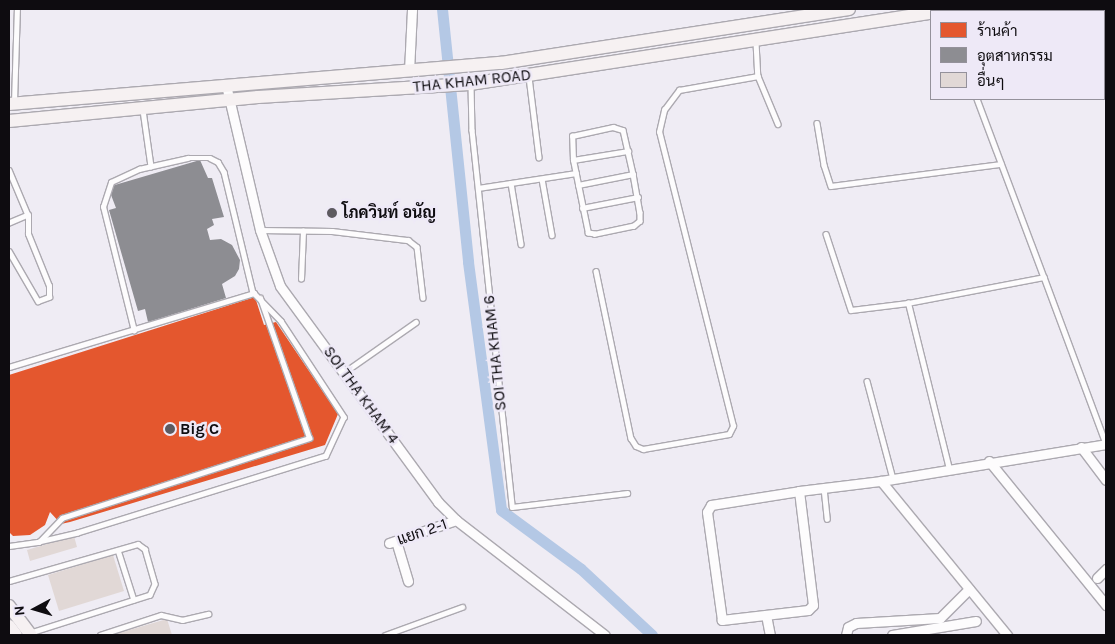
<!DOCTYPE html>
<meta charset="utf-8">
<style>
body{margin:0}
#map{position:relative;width:1115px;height:644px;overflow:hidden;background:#efecf4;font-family:Karla,Sarabun,sans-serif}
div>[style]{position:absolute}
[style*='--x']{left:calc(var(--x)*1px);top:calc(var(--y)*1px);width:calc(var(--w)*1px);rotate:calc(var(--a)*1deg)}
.shops>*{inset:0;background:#e4572e}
.industry>*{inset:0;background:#8d8d92}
.canal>*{height:11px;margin:-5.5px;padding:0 5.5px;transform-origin:5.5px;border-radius:5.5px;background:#b4c8e5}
.building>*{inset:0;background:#e1d8d6}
.roads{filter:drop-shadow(1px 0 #aca9b0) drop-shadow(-1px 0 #aca9b0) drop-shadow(0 1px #aca9b0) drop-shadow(0 -1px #aca9b0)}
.lane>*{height:4.5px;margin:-2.25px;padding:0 2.25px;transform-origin:2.25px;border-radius:2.25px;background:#fdfcfd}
.street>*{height:9px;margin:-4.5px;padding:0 4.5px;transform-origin:4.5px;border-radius:4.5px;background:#fdfcfd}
.secondary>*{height:12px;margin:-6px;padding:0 6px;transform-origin:6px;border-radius:6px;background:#f6f1f2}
.dots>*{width:14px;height:14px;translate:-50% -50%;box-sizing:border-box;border:2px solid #eee9f7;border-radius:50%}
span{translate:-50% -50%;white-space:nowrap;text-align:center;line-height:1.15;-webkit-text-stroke:5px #eee9f7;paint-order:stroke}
.street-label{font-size:16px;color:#0e0c10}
.poi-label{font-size:16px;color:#0e0c10;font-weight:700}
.left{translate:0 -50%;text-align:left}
.frame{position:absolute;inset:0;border:10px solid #0e0c10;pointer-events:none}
.legend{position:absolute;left:930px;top:10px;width:175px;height:90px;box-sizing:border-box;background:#eee9f7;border:1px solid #94919b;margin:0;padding:6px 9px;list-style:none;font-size:15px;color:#0e0c10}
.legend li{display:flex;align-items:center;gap:10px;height:25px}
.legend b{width:25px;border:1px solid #94919b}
.north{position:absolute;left:10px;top:584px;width:50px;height:50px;-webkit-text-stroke:4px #eee9f7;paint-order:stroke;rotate:264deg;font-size:14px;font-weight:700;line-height:20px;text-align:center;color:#0e0c10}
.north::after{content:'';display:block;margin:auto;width:18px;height:22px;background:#0e0c10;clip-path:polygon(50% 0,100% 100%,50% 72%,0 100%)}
</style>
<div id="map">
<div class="shops">
<div style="clip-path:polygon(255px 297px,264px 325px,276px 322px,338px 414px,325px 445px,70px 522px,61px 524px,50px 512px,45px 525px,30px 535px,13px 536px,9px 532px,9px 375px)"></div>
</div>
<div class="industry">
<div style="clip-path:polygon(200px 160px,208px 178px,212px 178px,224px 217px,212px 219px,214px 225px,207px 229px,210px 240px,221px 239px,232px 245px,240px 260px,239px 269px,235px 276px,222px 284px,226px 298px,148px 322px,145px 309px,138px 311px,109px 210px,116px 208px,108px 187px)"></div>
</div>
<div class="canal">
<div style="--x:442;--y:9;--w:254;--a:84.1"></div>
<div style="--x:468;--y:262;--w:250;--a:82.4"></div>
<div style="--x:501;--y:510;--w:99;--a:36.4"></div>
<div style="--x:581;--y:569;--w:97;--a:42.9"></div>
</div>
<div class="building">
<div style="clip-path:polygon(74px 536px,77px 547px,30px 561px,27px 550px)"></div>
<div style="clip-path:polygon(113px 555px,124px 591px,59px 611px,48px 575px)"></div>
<div style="clip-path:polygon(167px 619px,172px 635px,112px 635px)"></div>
</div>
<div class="roads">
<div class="lane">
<div style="--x:756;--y:42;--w:34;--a:87"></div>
<div style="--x:758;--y:76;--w:52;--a:67.4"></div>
<div style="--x:529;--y:77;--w:81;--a:82.9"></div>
<div style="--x:471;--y:84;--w:46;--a:88.8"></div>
<div style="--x:472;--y:130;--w:379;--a:83.9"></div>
<div style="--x:512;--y:507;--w:116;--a:-6.9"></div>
<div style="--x:977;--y:99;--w:190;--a:69.4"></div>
<div style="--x:14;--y:102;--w:93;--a:-88.2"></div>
<div style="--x:143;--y:110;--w:57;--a:81.9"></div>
<div style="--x:817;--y:123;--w:43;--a:80.5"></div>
<div style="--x:824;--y:165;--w:22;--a:72"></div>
<div style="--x:831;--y:186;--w:171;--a:-7.4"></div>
<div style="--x:573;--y:160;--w:24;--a:-92"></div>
<div style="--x:572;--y:136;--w:42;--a:-12.4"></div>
<div style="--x:613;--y:127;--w:10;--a:17"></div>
<div style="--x:623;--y:130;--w:45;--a:77.2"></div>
<div style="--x:633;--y:174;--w:39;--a:80"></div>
<div style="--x:640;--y:212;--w:9;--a:90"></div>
<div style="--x:640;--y:221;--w:8;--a:140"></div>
<div style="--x:634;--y:226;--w:40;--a:168"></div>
<div style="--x:595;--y:234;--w:7;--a:-172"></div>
<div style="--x:588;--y:233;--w:75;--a:-101.6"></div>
<div style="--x:573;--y:160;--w:56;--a:-9.3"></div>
<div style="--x:9;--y:170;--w:49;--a:67.1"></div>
<div style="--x:28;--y:215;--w:21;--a:157"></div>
<div style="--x:542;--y:179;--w:57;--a:79.9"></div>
<div style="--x:511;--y:183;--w:62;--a:80.7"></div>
<div style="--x:578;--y:185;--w:56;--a:-11.3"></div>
<div style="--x:478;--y:188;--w:99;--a:-8.7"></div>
<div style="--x:582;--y:208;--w:57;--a:-11.1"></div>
<div style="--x:260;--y:230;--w:72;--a:0.8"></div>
<div style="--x:332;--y:231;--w:77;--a:6.8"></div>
<div style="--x:408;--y:240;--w:11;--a:38"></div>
<div style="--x:417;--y:247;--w:51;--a:83.3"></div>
<div style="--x:826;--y:234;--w:80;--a:71.8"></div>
<div style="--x:851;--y:310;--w:57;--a:-7"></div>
<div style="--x:9;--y:251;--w:58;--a:59.9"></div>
<div style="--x:38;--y:301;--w:12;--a:-20"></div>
<div style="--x:49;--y:297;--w:11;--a:-90"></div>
<div style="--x:49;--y:286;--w:56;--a:-112"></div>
<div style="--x:28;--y:234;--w:19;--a:-90"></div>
<div style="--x:596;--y:271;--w:171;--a:78.2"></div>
<div style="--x:631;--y:438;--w:9;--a:58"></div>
<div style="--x:636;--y:446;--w:8;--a:23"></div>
<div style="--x:643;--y:449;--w:87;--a:-9.9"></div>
<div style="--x:729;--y:434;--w:9;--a:-63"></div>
<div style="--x:733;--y:426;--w:303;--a:-104.1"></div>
<div style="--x:659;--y:132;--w:23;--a:-77"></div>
<div style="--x:664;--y:110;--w:25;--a:-53"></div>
<div style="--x:679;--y:90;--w:80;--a:-10"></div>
<div style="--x:301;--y:279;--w:48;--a:-87.6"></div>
<div style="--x:134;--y:331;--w:128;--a:-104"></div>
<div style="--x:103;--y:207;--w:26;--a:-72"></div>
<div style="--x:111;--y:182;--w:31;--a:-25"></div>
<div style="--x:139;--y:169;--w:50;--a:-12.7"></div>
<div style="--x:188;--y:158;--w:22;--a:0"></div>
<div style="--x:210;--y:158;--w:9;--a:27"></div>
<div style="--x:218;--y:162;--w:12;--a:59"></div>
<div style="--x:224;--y:172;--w:124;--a:76.5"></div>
<div style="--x:9;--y:367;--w:256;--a:-16.8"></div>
<div style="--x:254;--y:293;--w:39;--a:46"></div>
<div style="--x:281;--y:321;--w:115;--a:56.7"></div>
<div style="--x:344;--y:417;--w:43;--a:114.8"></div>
<div style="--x:326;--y:456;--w:260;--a:162.8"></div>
<div style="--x:78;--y:533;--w:40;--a:167"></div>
<div style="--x:346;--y:371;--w:85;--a:-35"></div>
<div style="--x:867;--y:381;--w:101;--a:75.1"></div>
<div style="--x:949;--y:469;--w:171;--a:-103.9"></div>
<div style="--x:908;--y:303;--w:138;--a:-10.8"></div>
<div style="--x:1044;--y:277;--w:178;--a:69.6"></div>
<div style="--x:824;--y:488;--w:31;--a:84"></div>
<div style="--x:9;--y:546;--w:30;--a:-8"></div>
<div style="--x:39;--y:542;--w:33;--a:-46"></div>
<div style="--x:62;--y:518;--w:260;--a:-17.9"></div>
<div style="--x:309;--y:438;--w:148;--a:-109.3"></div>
<div style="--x:118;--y:550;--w:52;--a:72.3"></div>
<div style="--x:9;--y:581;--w:134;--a:-16"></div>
<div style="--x:138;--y:544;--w:9;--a:36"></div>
<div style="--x:145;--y:549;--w:36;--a:74"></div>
<div style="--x:155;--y:584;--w:12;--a:114"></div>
<div style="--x:150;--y:595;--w:125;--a:162.3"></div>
<div style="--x:100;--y:635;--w:64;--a:-18.2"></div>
<div style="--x:161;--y:615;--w:22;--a:13"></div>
<div style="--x:182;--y:620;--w:27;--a:-13"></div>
<div style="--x:385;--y:635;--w:82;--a:-20"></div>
</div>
<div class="street">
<div style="--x:1080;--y:9;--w:2;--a:63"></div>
<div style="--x:1104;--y:70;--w:5;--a:68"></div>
<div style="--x:409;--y:71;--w:62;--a:-87.2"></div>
<div style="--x:226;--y:85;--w:149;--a:76.8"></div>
<div style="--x:260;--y:230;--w:59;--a:70.3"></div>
<div style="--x:280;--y:286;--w:268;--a:53.8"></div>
<div style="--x:438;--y:502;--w:25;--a:45"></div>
<div style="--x:456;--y:520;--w:188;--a:37.7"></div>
<div style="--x:1081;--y:447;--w:41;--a:52.9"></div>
<div style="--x:989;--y:461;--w:186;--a:50.9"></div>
<div style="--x:881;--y:481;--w:199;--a:50.7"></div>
<div style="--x:799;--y:491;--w:115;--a:83"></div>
<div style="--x:813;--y:605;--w:7;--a:135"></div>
<div style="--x:808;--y:610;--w:87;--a:173.4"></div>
<div style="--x:722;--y:620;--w:109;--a:-97.9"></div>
<div style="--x:707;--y:512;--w:8;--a:-60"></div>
<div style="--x:711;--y:505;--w:89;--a:-9"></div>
<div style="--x:799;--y:491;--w:83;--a:-7"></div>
<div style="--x:881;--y:481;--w:228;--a:-9.3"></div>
<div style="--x:396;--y:541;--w:42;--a:73.3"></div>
<div style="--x:389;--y:543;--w:71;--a:-18.9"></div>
<div style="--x:1097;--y:578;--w:13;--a:-45"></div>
<div style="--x:766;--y:615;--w:20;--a:79"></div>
<div style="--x:846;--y:635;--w:8;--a:-76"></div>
<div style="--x:848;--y:627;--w:9;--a:-27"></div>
<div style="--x:856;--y:623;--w:84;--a:-3.4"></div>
<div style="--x:940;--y:618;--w:41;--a:-45"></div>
<div style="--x:892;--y:635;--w:85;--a:-9.5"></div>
</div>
<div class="secondary">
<div style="--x:940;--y:11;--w:15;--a:-8"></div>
<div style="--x:9;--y:104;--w:494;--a:-4.8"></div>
<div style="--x:501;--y:63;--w:352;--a:-8.8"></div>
<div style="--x:9;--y:121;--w:250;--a:-5.5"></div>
<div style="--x:258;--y:97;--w:212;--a:-3.5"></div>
<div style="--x:470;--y:84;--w:466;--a:-8.8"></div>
<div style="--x:9;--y:606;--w:36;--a:53"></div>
<div style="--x:9;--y:626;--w:11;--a:52"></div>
</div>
</div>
<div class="dots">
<div style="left:332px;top:213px;background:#5d5a60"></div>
<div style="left:170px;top:429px;background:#5d5a60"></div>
</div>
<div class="street-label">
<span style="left:472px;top:81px;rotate:-6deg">THA KHAM ROAD</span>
<span style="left:495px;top:353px;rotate:-96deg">SOI THA KHAM 6</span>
<span style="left:361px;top:395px;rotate:54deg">SOI THA KHAM 4</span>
<span style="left:422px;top:532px;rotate:-19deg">แยก 2-1</span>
</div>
<div class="poi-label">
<span class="left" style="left:342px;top:213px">โภควินท์ อนัญ</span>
<span class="left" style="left:180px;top:429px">Big C</span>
</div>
<div class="frame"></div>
<ul class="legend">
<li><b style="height:14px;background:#e4572e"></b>ร้านค้า</li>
<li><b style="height:14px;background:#8d8d92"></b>อุตสาหกรรม</li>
<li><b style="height:14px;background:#e1d8d6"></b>อื่นๆ</li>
</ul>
<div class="north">N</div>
</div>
